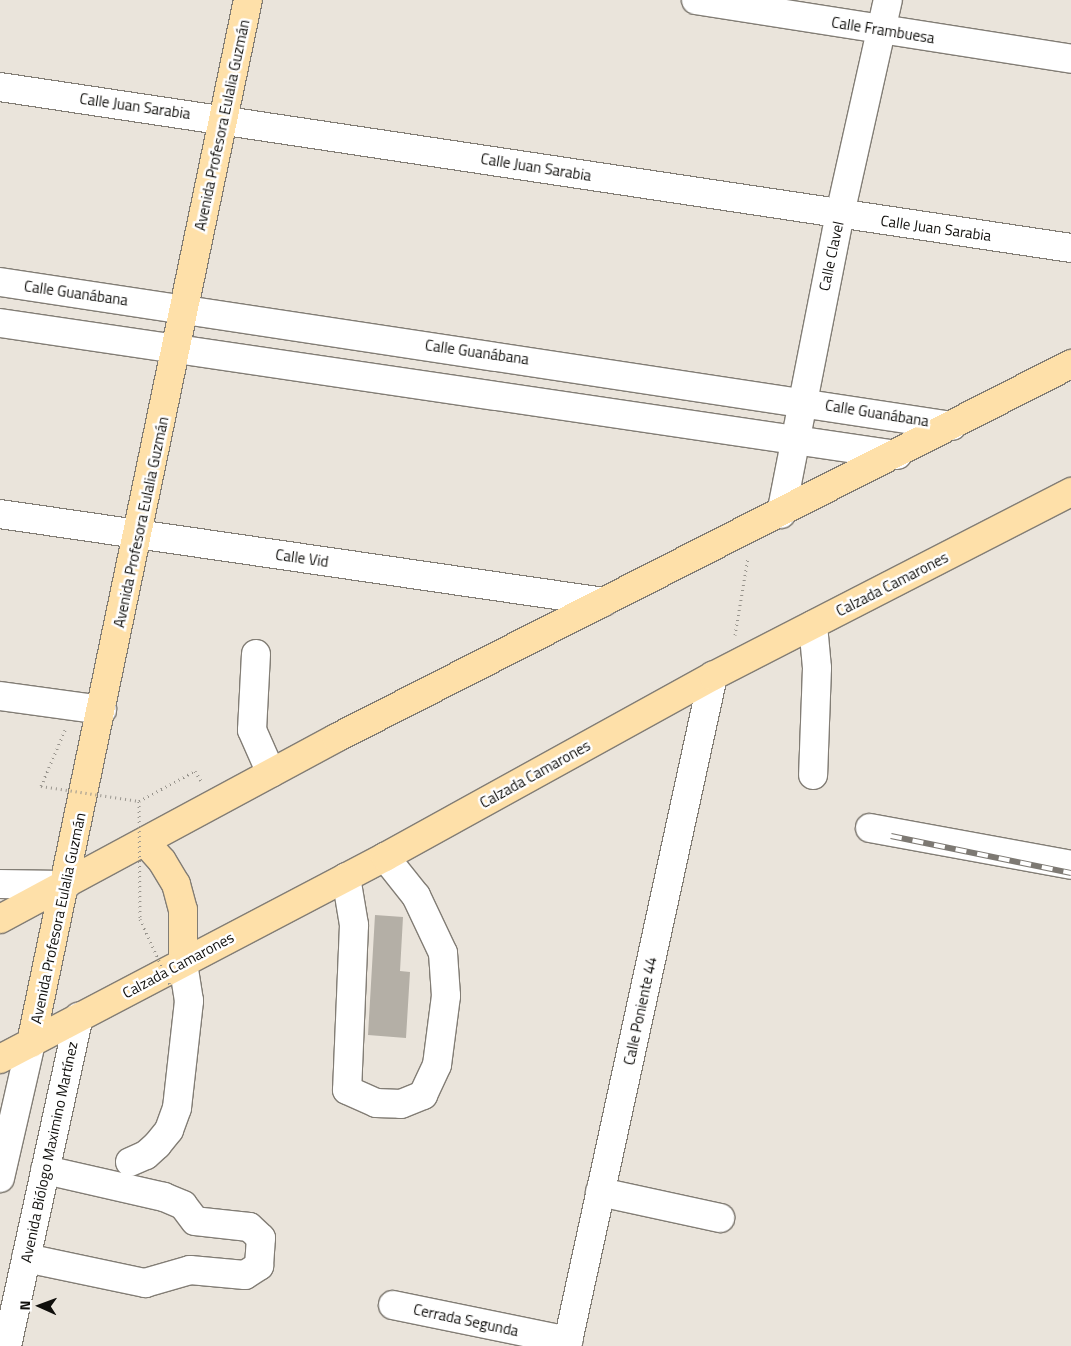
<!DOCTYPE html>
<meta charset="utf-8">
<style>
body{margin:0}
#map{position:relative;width:1071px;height:1346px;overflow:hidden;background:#eae4db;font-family:"Titillium Web",sans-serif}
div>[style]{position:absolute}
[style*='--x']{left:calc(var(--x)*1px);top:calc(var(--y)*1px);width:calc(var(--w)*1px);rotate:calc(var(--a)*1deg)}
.building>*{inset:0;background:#b4afa6}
.path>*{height:3px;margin-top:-1.5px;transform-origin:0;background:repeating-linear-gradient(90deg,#98948d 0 1px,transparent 0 5px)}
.roads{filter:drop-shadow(1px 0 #827d75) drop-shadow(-1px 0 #827d75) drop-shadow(0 1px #827d75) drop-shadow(0 -1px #827d75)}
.minor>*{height:28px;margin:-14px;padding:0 14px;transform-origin:14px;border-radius:14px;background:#fff}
.major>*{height:28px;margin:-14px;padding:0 14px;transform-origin:14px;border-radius:14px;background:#fee0a9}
.rail>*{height:5.5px;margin-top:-2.75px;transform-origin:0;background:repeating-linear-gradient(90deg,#fff 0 11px,#7d7973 0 22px);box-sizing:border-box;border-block:1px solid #7d7973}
.path-bridge>*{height:3px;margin-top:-1.5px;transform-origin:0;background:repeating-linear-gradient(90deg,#98948d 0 1px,transparent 0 5px)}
span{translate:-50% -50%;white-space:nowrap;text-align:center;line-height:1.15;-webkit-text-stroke:5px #fff;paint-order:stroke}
.street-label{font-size:15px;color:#100f0c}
.north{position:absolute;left:15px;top:1281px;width:50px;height:50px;-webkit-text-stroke:4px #fff;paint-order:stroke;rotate:272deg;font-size:14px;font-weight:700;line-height:20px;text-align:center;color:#100f0c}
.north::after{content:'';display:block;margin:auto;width:18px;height:22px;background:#100f0c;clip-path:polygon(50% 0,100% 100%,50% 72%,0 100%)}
</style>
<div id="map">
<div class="building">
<div style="clip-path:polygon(375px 915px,403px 917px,400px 971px,410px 972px,406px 1038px,368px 1035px)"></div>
</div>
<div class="path">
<div style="--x:735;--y:635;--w:79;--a:-80.5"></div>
<div style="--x:41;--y:786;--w:61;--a:-66.8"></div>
<div style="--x:139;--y:801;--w:64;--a:-28.2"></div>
<div style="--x:195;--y:771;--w:13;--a:58"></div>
</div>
<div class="roads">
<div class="minor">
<div style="--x:696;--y:0;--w:380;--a:8.9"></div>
<div style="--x:0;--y:87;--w:1083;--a:8.55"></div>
<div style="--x:0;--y:282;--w:963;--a:8.6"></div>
<div style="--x:0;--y:323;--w:907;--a:8.37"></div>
<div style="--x:0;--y:514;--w:610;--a:8.29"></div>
<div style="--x:781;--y:514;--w:306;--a:-78.9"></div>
<div style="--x:840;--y:214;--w:219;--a:-77.4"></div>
<div style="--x:813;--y:625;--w:43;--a:84.7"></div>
<div style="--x:817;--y:668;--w:107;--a:92.1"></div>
<div style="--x:256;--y:654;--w:76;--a:93"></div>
<div style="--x:252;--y:730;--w:47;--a:66.2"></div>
<div style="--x:0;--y:696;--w:103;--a:7.8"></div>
<div style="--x:870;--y:828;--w:204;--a:10.4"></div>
<div style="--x:346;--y:877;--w:49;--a:80.5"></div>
<div style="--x:354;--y:925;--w:165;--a:92.4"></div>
<div style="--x:347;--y:1090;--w:32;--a:24"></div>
<div style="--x:376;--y:1103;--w:25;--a:2"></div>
<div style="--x:401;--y:1104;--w:24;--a:-22"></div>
<div style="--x:423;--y:1095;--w:33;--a:-65"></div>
<div style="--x:437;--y:1065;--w:70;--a:-82.6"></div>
<div style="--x:446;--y:996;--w:43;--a:-94"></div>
<div style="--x:443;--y:953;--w:63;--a:-115.3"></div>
<div style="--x:416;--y:896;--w:50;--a:-128.5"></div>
<div style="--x:0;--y:884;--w:66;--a:0.9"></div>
<div style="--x:130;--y:1162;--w:17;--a:-24"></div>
<div style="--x:146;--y:1155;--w:15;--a:-42"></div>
<div style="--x:157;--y:1145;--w:19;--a:-51"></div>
<div style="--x:169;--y:1130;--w:23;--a:-70"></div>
<div style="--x:177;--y:1108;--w:108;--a:-83.6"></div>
<div style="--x:189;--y:1001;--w:39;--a:-99"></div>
<div style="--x:0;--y:1178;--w:139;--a:-77.1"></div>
<div style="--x:600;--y:1192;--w:123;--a:12.2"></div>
<div style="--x:26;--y:1258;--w:122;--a:11.9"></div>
<div style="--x:145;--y:1283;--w:47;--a:-16.1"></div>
<div style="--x:190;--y:1270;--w:55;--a:5.2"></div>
<div style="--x:245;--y:1275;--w:17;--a:-33"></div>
<div style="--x:259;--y:1266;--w:28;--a:-86"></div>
<div style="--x:261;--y:1238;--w:16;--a:-137"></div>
<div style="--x:249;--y:1227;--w:54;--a:-173.7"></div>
<div style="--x:195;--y:1221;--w:20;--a:-127"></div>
<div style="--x:183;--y:1205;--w:21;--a:-157"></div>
<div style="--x:164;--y:1197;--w:122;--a:-167.2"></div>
<div style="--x:393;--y:1305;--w:179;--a:11.6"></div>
<div style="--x:7;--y:1346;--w:337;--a:-77.7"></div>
<div style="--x:567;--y:1346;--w:686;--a:-77.71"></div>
</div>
<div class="major">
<div style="--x:145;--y:842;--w:25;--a:48"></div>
<div style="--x:162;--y:861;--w:27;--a:59"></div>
<div style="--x:176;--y:884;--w:27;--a:75"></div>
<div style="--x:183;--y:910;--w:52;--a:90"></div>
<div style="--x:0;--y:919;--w:382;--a:-28.3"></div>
<div style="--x:336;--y:738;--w:825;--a:-26.97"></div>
<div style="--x:31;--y:1043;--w:1065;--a:-78.25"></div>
<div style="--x:0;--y:1059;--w:435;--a:-27.7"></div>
<div style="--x:385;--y:857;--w:375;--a:-28.9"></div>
<div style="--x:713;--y:676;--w:403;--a:-27.2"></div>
</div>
</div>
<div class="rail">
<div style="--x:891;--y:836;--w:184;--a:11.6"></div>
</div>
<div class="path-bridge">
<div style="--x:41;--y:786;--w:99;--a:8.7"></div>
<div style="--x:139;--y:801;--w:118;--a:89.5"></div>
<div style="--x:140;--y:919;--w:75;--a:65.5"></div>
</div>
<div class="street-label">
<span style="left:883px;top:30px;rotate:9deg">Calle Frambuesa</span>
<span style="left:135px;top:106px;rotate:8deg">Calle Juan Sarabia</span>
<span style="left:222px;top:125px;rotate:-78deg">Avenida Profesora Eulalia Guzmán</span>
<span style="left:536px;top:167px;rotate:9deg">Calle Juan Sarabia</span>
<span style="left:936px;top:228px;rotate:8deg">Calle Juan Sarabia</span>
<span style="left:831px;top:256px;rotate:-78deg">Calle Clavel</span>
<span style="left:76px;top:293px;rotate:8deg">Calle Guanábana</span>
<span style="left:477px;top:352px;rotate:8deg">Calle Guanábana</span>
<span style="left:877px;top:413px;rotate:9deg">Calle Guanábana</span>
<span style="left:141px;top:522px;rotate:-78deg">Avenida Profesora Eulalia Guzmán</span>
<span style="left:302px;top:558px;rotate:8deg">Calle Vid</span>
<span style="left:892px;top:584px;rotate:-27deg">Calzada Camarones</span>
<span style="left:535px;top:774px;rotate:-29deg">Calzada Camarones</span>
<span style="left:58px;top:918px;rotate:-78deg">Avenida Profesora Eulalia Guzmán</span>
<span style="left:178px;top:965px;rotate:-28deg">Calzada Camarones</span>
<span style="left:640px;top:1011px;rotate:-78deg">Calle Poniente 44</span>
<span style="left:49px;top:1152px;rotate:-78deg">Avenida Biólogo Maximino Martínez</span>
<span style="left:466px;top:1320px;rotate:12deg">Cerrada Segunda</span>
</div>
<div class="north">N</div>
</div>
